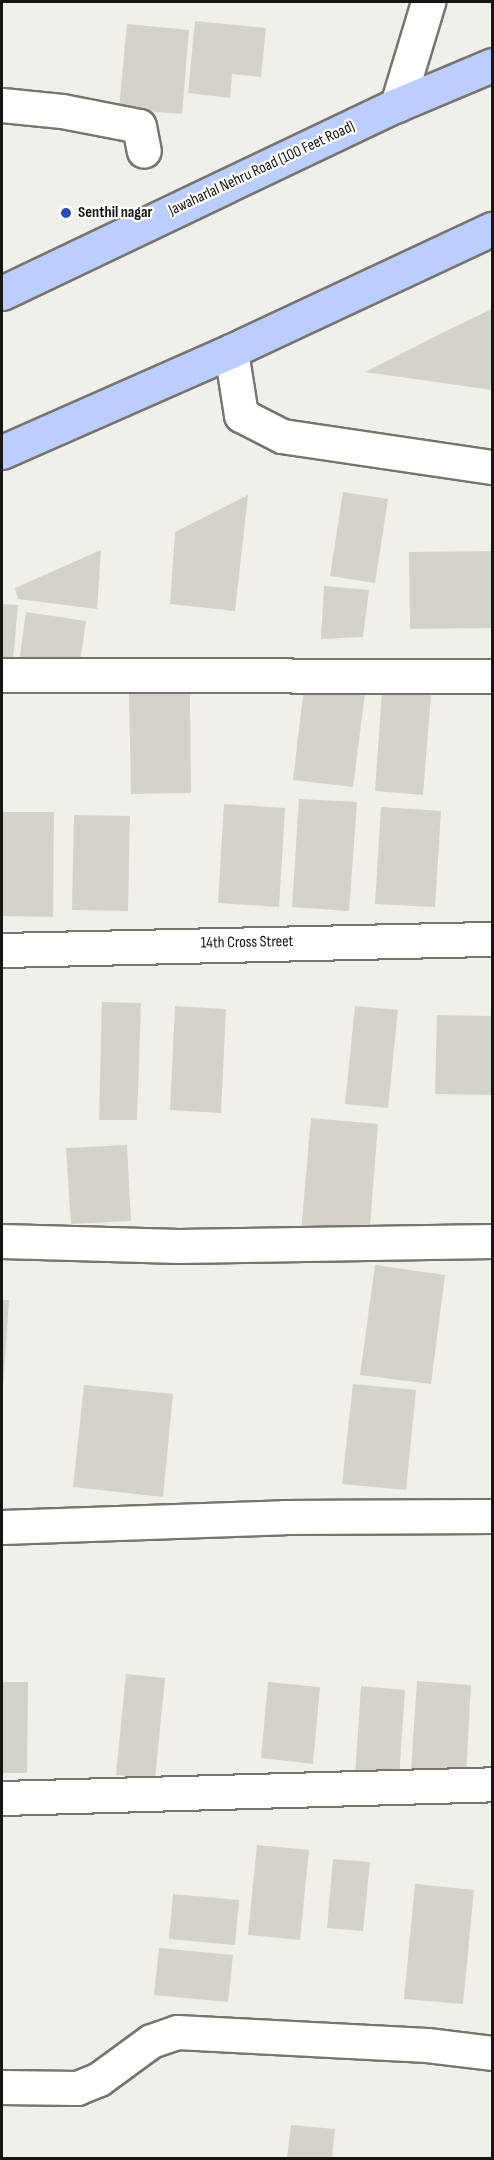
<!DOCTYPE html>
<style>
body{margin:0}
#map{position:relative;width:494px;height:2160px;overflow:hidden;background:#f1efe9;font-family:"Sofia Sans Condensed",sans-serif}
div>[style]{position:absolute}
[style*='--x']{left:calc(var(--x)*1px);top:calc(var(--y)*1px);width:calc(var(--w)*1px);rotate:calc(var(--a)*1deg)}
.building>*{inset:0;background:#d5d2cc}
.roads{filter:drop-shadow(2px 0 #77756f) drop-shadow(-2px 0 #77756f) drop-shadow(0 2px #77756f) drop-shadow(0 -2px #77756f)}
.minor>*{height:33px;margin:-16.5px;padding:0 16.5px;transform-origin:16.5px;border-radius:16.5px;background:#fff}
.major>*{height:33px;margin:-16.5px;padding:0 16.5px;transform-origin:16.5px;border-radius:16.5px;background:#bbcefe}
.dots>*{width:16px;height:16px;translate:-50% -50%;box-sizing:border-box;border:3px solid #fff;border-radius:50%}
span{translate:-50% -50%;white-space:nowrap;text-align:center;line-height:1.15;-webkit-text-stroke:4.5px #fff;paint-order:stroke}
.street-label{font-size:16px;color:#161513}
.poi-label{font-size:16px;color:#161513;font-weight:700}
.left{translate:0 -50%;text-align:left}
.frame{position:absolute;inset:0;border:3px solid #161513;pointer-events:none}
</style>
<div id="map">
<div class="building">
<div style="clip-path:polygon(195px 21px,266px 28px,261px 77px,232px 74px,230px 98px,188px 93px)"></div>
<div style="clip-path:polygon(127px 24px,189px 30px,182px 114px,119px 109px)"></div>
<div style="clip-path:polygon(492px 309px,492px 390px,365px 372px,446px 331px)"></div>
<div style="clip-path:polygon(343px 492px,388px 499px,375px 583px,330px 576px)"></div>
<div style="clip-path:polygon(248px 495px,235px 611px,170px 604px,175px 532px)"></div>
<div style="clip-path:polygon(101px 550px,97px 609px,18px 599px,15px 588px)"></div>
<div style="clip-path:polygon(491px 551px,492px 628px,410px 629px,409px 552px)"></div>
<div style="clip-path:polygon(324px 586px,369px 590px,363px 637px,321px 639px)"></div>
<div style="clip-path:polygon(2px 604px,18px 605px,13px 660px,2px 659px)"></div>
<div style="clip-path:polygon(26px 612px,86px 621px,79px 670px,19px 662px)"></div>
<div style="clip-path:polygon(304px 687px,365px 694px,353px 787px,293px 780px)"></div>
<div style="clip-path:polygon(382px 692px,431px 695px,423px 795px,375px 791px)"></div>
<div style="clip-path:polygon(190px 693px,191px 793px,131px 794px,129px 694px)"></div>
<div style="clip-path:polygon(299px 799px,357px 802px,349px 911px,292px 907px)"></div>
<div style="clip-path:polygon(224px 804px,285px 808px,279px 907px,218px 903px)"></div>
<div style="clip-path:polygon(381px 807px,441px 811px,435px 907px,375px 904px)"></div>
<div style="clip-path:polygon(2px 812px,54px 812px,53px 917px,2px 916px)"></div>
<div style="clip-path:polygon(74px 815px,130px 816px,128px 911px,72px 910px)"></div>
<div style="clip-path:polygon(102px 1002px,141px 1003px,137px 1120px,99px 1120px)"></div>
<div style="clip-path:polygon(175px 1006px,226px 1009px,221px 1113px,170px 1110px)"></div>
<div style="clip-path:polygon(355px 1006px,398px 1010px,388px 1108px,345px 1104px)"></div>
<div style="clip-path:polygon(437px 1015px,492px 1016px,492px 1095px,435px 1094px)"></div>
<div style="clip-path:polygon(311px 1118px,378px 1124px,369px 1238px,301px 1232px)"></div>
<div style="clip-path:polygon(127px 1145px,131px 1221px,71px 1224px,66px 1148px)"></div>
<div style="clip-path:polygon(375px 1265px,445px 1275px,431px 1384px,360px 1375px)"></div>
<div style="clip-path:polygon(2px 1300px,9px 1300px,3px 1387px,2px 1387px)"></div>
<div style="clip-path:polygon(353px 1384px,416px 1390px,406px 1490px,342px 1484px)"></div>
<div style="clip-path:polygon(84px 1385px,173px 1394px,163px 1497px,73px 1487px)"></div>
<div style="clip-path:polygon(126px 1674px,165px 1678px,155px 1779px,116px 1775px)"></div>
<div style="clip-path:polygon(417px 1681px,471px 1685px,466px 1775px,411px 1771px)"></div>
<div style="clip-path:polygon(2px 1682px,28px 1682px,27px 1773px,2px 1773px)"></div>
<div style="clip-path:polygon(268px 1682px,320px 1687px,313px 1764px,261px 1758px)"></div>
<div style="clip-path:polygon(361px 1686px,405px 1690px,399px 1779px,355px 1777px)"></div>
<div style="clip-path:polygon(257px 1845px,309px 1850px,300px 1940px,248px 1935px)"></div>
<div style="clip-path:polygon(333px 1859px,370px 1862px,363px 1931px,327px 1928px)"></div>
<div style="clip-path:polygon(415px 1884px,474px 1890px,463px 2004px,404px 1999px)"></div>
<div style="clip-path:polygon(173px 1894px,239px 1900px,235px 1945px,169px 1939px)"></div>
<div style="clip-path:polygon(159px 1948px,233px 1955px,228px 2002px,154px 1995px)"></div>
<div style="clip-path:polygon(291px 2125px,335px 2129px,332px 2158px,287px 2158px)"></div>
</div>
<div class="roads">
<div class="minor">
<div style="--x:2;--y:105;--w:60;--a:5.7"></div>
<div style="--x:62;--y:111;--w:78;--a:11"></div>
<div style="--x:139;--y:126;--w:25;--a:79"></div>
<div style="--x:397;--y:105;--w:108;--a:-73.2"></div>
<div style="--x:231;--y:351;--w:65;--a:81.1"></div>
<div style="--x:241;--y:415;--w:46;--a:27.1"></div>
<div style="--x:282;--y:436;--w:212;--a:8.4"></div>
<div style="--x:2;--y:675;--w:490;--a:0.1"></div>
<div style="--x:2;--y:950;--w:490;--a:-1.3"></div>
<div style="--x:2;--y:1241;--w:177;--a:1.6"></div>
<div style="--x:179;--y:1246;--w:313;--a:-0.9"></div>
<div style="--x:2;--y:1527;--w:282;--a:-2"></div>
<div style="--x:284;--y:1517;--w:208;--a:-0.3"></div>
<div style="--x:2;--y:1798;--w:490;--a:-1.6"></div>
<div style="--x:2;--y:2087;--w:75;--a:0.8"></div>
<div style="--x:77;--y:2088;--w:24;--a:-22"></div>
<div style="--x:99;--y:2079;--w:64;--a:-36.2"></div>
<div style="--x:151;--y:2041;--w:28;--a:-19"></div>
<div style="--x:177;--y:2032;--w:250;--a:3"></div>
<div style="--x:427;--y:2045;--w:65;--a:7"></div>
</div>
<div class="major">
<div style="--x:2;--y:293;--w:437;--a:-25.5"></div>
<div style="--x:397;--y:105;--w:103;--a:-22.8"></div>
<div style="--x:2;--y:452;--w:250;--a:-23.8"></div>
<div style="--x:231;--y:351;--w:288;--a:-25.1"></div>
</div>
</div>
<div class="dots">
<div style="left:66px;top:213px;background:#2a4aba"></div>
</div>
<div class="street-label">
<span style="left:262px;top:169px;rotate:-25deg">Jawaharlal Nehru Road (100 Feet Road)</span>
<span style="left:247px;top:943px;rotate:-1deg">14th Cross Street</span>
</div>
<div class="poi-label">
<span class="left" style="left:78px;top:213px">Senthil nagar</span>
</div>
<div class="frame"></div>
</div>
